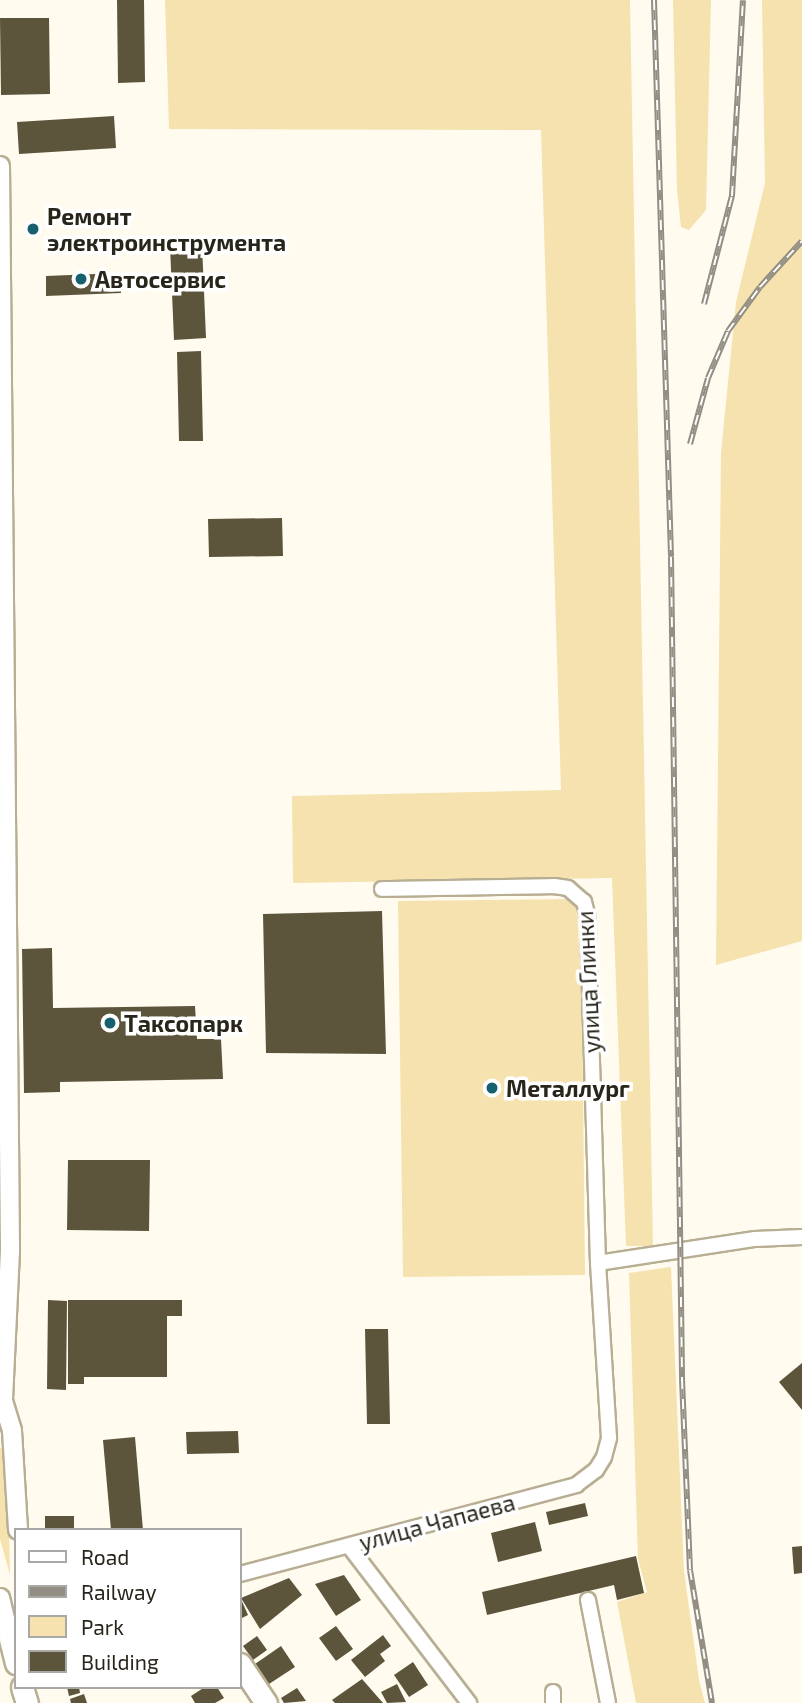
<!DOCTYPE html>
<meta charset="utf-8">
<style>
body{margin:0}
#map{position:relative;width:802px;height:1703px;overflow:hidden;background:#fffbef;font-family:"Exo 2",sans-serif}
div>[style]{position:absolute}
[style*='--x']{left:calc(var(--x)*1px);top:calc(var(--y)*1px);width:calc(var(--w)*1px);rotate:calc(var(--a)*1deg)}
.green>*{inset:0;background:#f5e2af}
.building>*{inset:0;background:#5d543c}
.roads{filter:drop-shadow(2px 0 #b8ae93) drop-shadow(-2px 0 #b8ae93) drop-shadow(0 2px #b8ae93) drop-shadow(0 -2px #b8ae93)}
.minor>*{height:14px;margin:-7px;padding:0 7px;transform-origin:7px;border-radius:7px;background:#fff}
.tertiary>*{height:18px;margin:-9px;padding:0 9px;transform-origin:9px;border-radius:9px;background:#fff}
.secondary>*{height:21px;margin:-10.5px;padding:0 10.5px;transform-origin:10.5px;border-radius:10.5px;background:#fff}
.rail>*{height:6px;margin-top:-3px;transform-origin:0;background:repeating-linear-gradient(90deg,#fff 0 10px,#928e83 0 20px);box-sizing:border-box;border-block:2px solid #928e83}
.dots>*{width:19px;height:19px;translate:-50% -50%;box-sizing:border-box;border:4px solid #fff;border-radius:50%}
span{translate:-50% -50%;white-space:nowrap;text-align:center;line-height:1.15;-webkit-text-stroke:7px #fff;paint-order:stroke}
.poi-label{font-size:23px;color:#29251b;font-weight:700}
.left{translate:0 -50%;text-align:left}
.street-label{font-size:23px;color:#29251b}
.legend{position:absolute;left:14px;top:1528px;width:228px;height:161px;box-sizing:border-box;background:#fff;border:2px solid #a9a8a4;margin:0;padding:9px 12px;list-style:none;font-size:21px;color:#29251b}
.legend li{display:flex;align-items:center;gap:14px;height:35px}
.legend b{width:35px;border:2px solid #a9a8a4}
</style>
<div id="map">
<div class="green">
<div style="clip-path:polygon(165px 0,630px 0,653px 1246px,626px 1246px,612px 878px,293px 883px,292px 796px,561px 790px,541px 130px,169px 129px)"></div>
<div style="clip-path:polygon(673px 0,711px 0,706px 210px,689px 230px,681px 227px,677px 190px)"></div>
<div style="clip-path:polygon(762px 0,802px 0,802px 941px,716px 965px,721px 453px,736px 302px,765px 183px)"></div>
<div style="clip-path:polygon(581px 899px,585px 1275px,403px 1277px,398px 901px)"></div>
<div style="clip-path:polygon(671px 1267px,684px 1571px,699px 1680px,705px 1703px,636px 1703px,617px 1602px,647px 1592px,638px 1559px,629px 1273px)"></div>
<div style="clip-path:polygon(0 1447px,7px 1450px,10px 1575px,0 1539px)"></div>
</div>
<div class="building">
<div style="clip-path:polygon(117px 0,144px 0,145px 82px,118px 83px)"></div>
<div style="clip-path:polygon(0 18px,49px 18px,50px 94px,1px 95px)"></div>
<div style="clip-path:polygon(114px 116px,116px 148px,19px 154px,17px 122px)"></div>
<div style="clip-path:polygon(202px 245px,206px 338px,174px 340px,170px 246px)"></div>
<div style="clip-path:polygon(120px 273px,121px 293px,46px 296px,46px 276px)"></div>
<div style="clip-path:polygon(201px 351px,203px 441px,179px 441px,177px 352px)"></div>
<div style="clip-path:polygon(282px 518px,283px 556px,209px 557px,208px 519px)"></div>
<div style="clip-path:polygon(382px 911px,386px 1054px,266px 1053px,263px 914px)"></div>
<div style="clip-path:polygon(52px 948px,53px 1008px,195px 1006px,197px 1039px,221px 1039px,223px 1079px,60px 1082px,60px 1092px,24px 1093px,22px 949px)"></div>
<div style="clip-path:polygon(68px 1160px,150px 1160px,149px 1231px,67px 1230px)"></div>
<div style="clip-path:polygon(48px 1300px,67px 1301px,66px 1390px,47px 1389px)"></div>
<div style="clip-path:polygon(68px 1300px,182px 1300px,182px 1316px,167px 1316px,167px 1377px,84px 1377px,84px 1384px,68px 1384px)"></div>
<div style="clip-path:polygon(365px 1329px,388px 1329px,390px 1424px,367px 1424px)"></div>
<div style="clip-path:polygon(802px 1363px,802px 1410px,779px 1382px)"></div>
<div style="clip-path:polygon(238px 1431px,239px 1453px,187px 1454px,186px 1432px)"></div>
<div style="clip-path:polygon(135px 1437px,143px 1530px,111px 1530px,103px 1440px)"></div>
<div style="clip-path:polygon(585px 1503px,588px 1516px,549px 1525px,546px 1512px)"></div>
<div style="clip-path:polygon(45px 1516px,74px 1516px,74px 1530px,45px 1530px)"></div>
<div style="clip-path:polygon(535px 1522px,542px 1551px,498px 1562px,491px 1533px)"></div>
<div style="clip-path:polygon(802px 1546px,802px 1573px,794px 1574px,792px 1547px)"></div>
<div style="clip-path:polygon(636px 1556px,644px 1593px,617px 1600px,614px 1585px,487px 1615px,482px 1592px)"></div>
<div style="clip-path:polygon(344px 1575px,361px 1600px,336px 1616px,315px 1584px)"></div>
<div style="clip-path:polygon(289px 1578px,302px 1595px,260px 1629px,241px 1598px)"></div>
<div style="clip-path:polygon(240px 1597px,248px 1615px,240px 1619px)"></div>
<div style="clip-path:polygon(336px 1626px,353px 1649px,336px 1661px,319px 1638px)"></div>
<div style="clip-path:polygon(383px 1635px,391px 1646px,380px 1654px,385px 1661px,365px 1677px,351px 1660px)"></div>
<div style="clip-path:polygon(257px 1636px,267px 1650px,253px 1660px,243px 1646px)"></div>
<div style="clip-path:polygon(281px 1646px,295px 1667px,269px 1684px,255px 1664px)"></div>
<div style="clip-path:polygon(413px 1662px,428px 1685px,409px 1697px,394px 1675px)"></div>
<div style="clip-path:polygon(362px 1679px,383px 1703px,335px 1703px,332px 1700px)"></div>
<div style="clip-path:polygon(397px 1684px,406px 1702px,387px 1703px,381px 1692px)"></div>
<div style="clip-path:polygon(67px 1687px,79px 1687px,80px 1693px,69px 1696px)"></div>
<div style="clip-path:polygon(205px 1687px,217px 1687px,224px 1698px,215px 1703px,195px 1703px,191px 1696px)"></div>
<div style="clip-path:polygon(297px 1688px,306px 1701px,284px 1703px,281px 1698px)"></div>
<div style="clip-path:polygon(84px 1694px,87px 1703px,71px 1703px,70px 1699px)"></div>
</div>
<div class="roads">
<div class="minor">
<div style="--x:598;--y:1263;--w:159;--a:-8.7"></div>
<div style="--x:755;--y:1239;--w:47;--a:-2.4"></div>
<div style="--x:349;--y:1546;--w:198;--a:52.6"></div>
<div style="--x:240;--y:1574;--w:348;--a:-14.8"></div>
<div style="--x:576;--y:1485;--w:25;--a:-37"></div>
<div style="--x:596;--y:1470;--w:15;--a:-58"></div>
<div style="--x:604;--y:1457;--w:20;--a:-75"></div>
<div style="--x:609;--y:1438;--w:175;--a:-93.6"></div>
<div style="--x:598;--y:1263;--w:346;--a:-91.7"></div>
<div style="--x:588;--y:917;--w:16;--a:-105"></div>
<div style="--x:584;--y:902;--w:21;--a:-139"></div>
<div style="--x:568;--y:888;--w:14;--a:-172"></div>
<div style="--x:554;--y:886;--w:172;--a:179"></div>
<div style="--x:588;--y:1600;--w:105;--a:79"></div>
<div style="--x:553;--y:1703;--w:11;--a:-90"></div>
</div>
<div class="tertiary">
<div style="--x:0;--y:166;--w:1085;--a:89.47"></div>
<div style="--x:10;--y:1251;--w:150;--a:92.7"></div>
<div style="--x:3;--y:1401;--w:31;--a:73"></div>
<div style="--x:12;--y:1431;--w:99;--a:86.5"></div>
<div style="--x:0;--y:1598;--w:42;--a:76.3"></div>
</div>
<div class="secondary">
<div style="--x:10;--y:1639;--w:25;--a:76"></div>
<div style="--x:240;--y:1664;--w:47;--a:56.3"></div>
<div style="--x:22;--y:1687;--w:17;--a:73"></div>
</div>
</div>
<div class="rail">
<div style="--x:654;--y:0;--w:557;--a:88.25"></div>
<div style="--x:671;--y:557;--w:822;--a:89.23"></div>
<div style="--x:682;--y:1379;--w:191;--a:87.6"></div>
<div style="--x:690;--y:1570;--w:135;--a:80.6"></div>
<div style="--x:704;--y:304;--w:112;--a:-75.5"></div>
<div style="--x:732;--y:196;--w:196;--a:-86.8"></div>
<div style="--x:690;--y:444;--w:68;--a:-74.7"></div>
<div style="--x:708;--y:378;--w:51;--a:-66.9"></div>
<div style="--x:728;--y:331;--w:54;--a:-54"></div>
<div style="--x:760;--y:287;--w:62;--a:-47.6"></div>
</div>
<div class="dots">
<div style="left:33px;top:229px;background:#17606f"></div>
<div style="left:81px;top:279px;background:#17606f"></div>
<div style="left:110px;top:1023px;background:#17606f"></div>
<div style="left:492px;top:1088px;background:#17606f"></div>
</div>
<div class="poi-label">
<span class="left" style="left:47px;top:229px">Ремонт<br>электроинструмента</span>
<span class="left" style="left:95px;top:279px">Автосервис</span>
<span class="left" style="left:124px;top:1023px">Таксопарк</span>
<span class="left" style="left:506px;top:1088px">Металлург</span>
</div>
<div class="street-label">
<span style="left:588px;top:982px;rotate:-93deg">улица Глинки</span>
<span style="left:437px;top:1522px;rotate:-15deg">улица Чапаева</span>
</div>
<ul class="legend">
<li><b style="height:9px;background:#fff"></b>Road</li>
<li><b style="height:9px;background:#928e83"></b>Railway</li>
<li><b style="height:19px;background:#f5e2af"></b>Park</li>
<li><b style="height:19px;background:#5d543c"></b>Building</li>
</ul>
</div>
